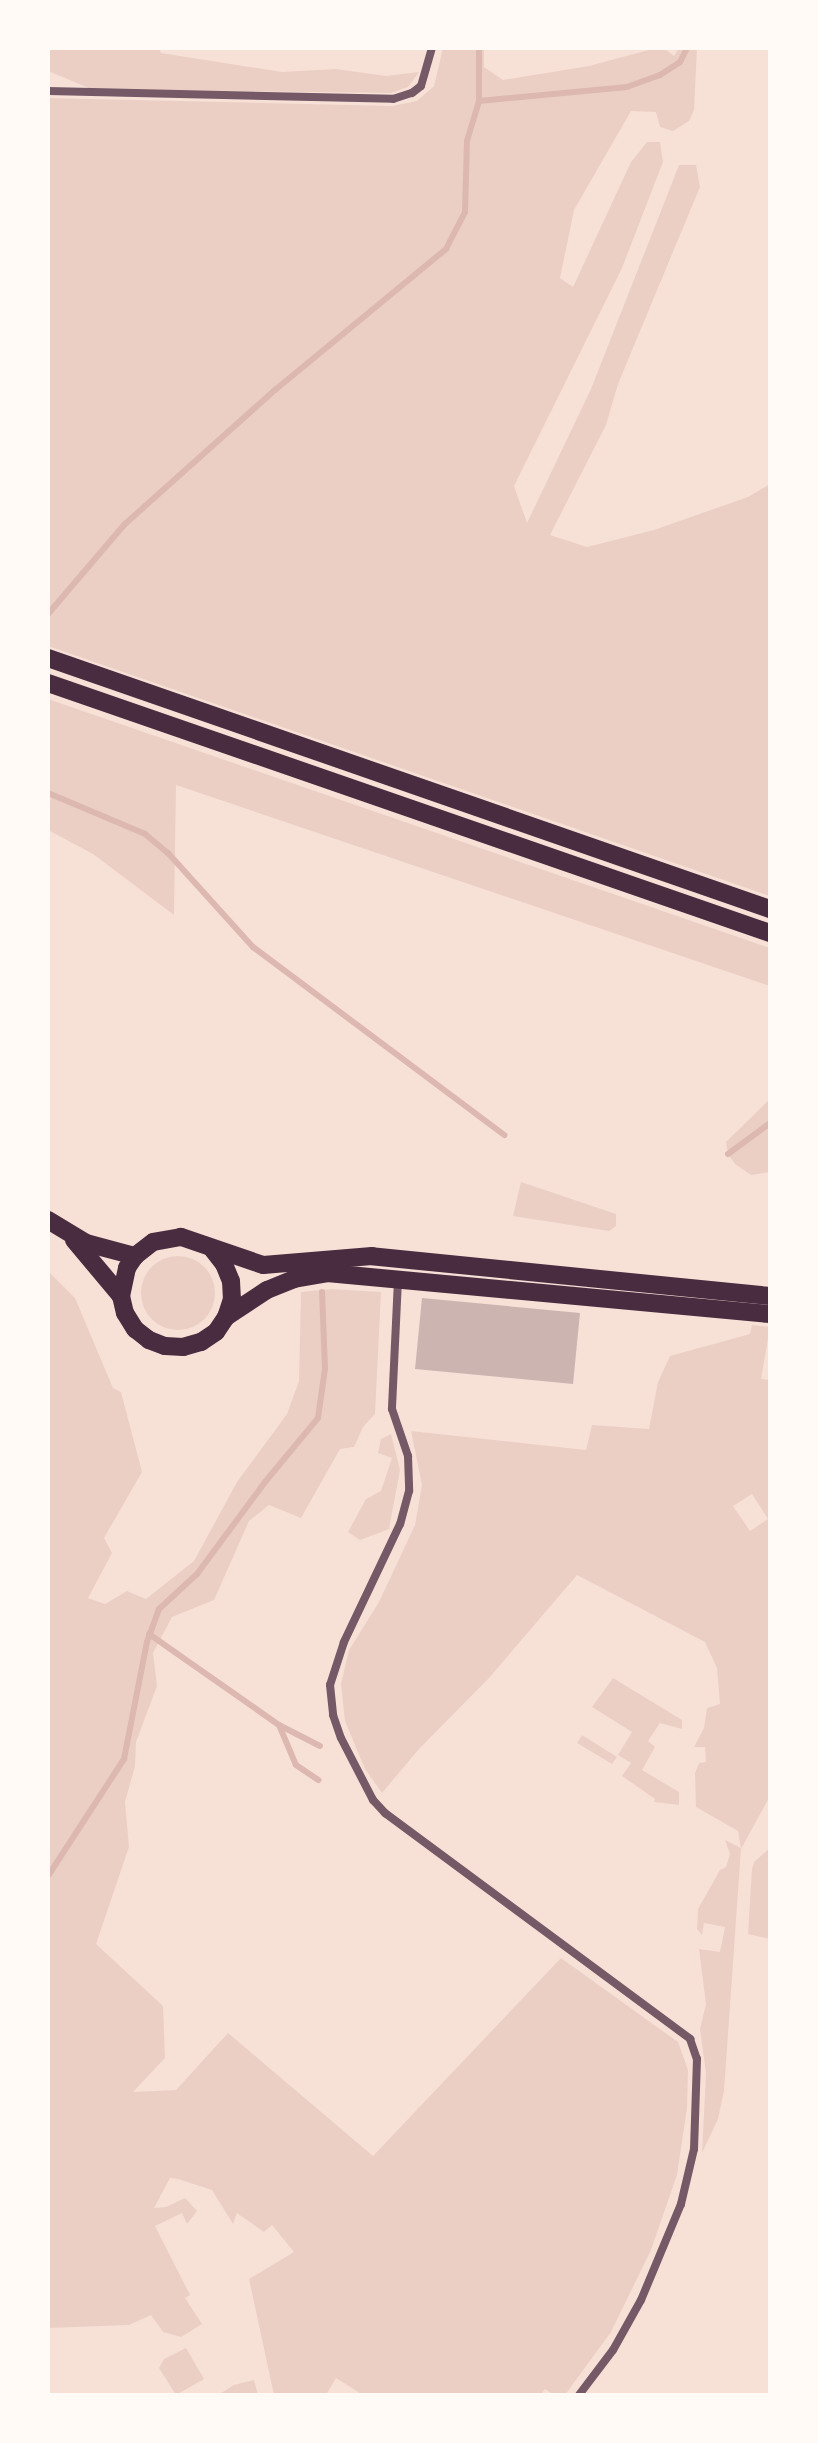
<!DOCTYPE html>
<style>
body{margin:0}
#map{position:relative;width:818px;height:2443px;overflow:hidden;background:#f7e1d7;font-family:Figtree,sans-serif}
div>[style]{position:absolute}
[style*='--x']{left:calc(var(--x)*1px);top:calc(var(--y)*1px);width:calc(var(--w)*1px);rotate:calc(var(--a)*1deg)}
.green>*{inset:0;background:#ebcfc5}
.round{border-radius:50%}
.stream>*{height:6px;margin:-3px;padding:0 3px;transform-origin:3px;border-radius:3px;background:#dcb8b0}
.building>*{inset:0;background:#ccb4b1}
.minor>*{height:8px;margin:-4px;padding:0 4px;transform-origin:4px;border-radius:4px;background:#755966}
.primary>*{height:18px;margin:-9px;padding:0 9px;transform-origin:9px;border-radius:9px;background:#4a2c40}
.trunk>*{height:18px;margin:-9px;padding:0 9px;transform-origin:9px;border-radius:9px;background:#4a2c40}
span{translate:-50% -50%;white-space:nowrap;text-align:center;line-height:1.15;-webkit-text-stroke:8px #fffaf5;paint-order:stroke}
.frame{position:absolute;inset:0;border:50px solid #fffaf5;pointer-events:none}
</style>
<div id="map">
<div class="green">
<div style="clip-path:polygon(48px 48px,159px 48px,161px 53px,282px 72px,336px 69px,386px 76px,419px 72px,408px 87px,391px 93px,91px 89px,48px 71px)"></div>
<div style="clip-path:polygon(443px 48px,484px 48px,484px 67px,503px 80px,589px 66px,656px 48px,664px 48px,674px 56px,679px 48px,697px 48px,694px 110px,689px 121px,673px 131px,660px 127px,656px 112px,631px 111px,574px 210px,560px 278px,573px 287px,631px 162px,647px 142px,660px 142px,663px 162px,622px 268px,514px 486px,527px 523px,591px 389px,679px 165px,696px 165px,700px 187px,618px 384px,606px 425px,550px 535px,587px 547px,654px 530px,748px 497px,770px 484px,770px 896px,48px 646px,48px 98px,392px 106px,417px 101px,434px 86px)"></div>
<div style="clip-path:polygon(48px 699px,770px 948px,770px 986px,176px 785px,174px 915px,93px 854px,48px 830px)"></div>
<div style="clip-path:polygon(770px 1099px,770px 1172px,751px 1175px,735px 1164px,728px 1154px,726px 1142px)"></div>
<div style="clip-path:polygon(521px 1182px,616px 1214px,616px 1226px,609px 1231px,513px 1216px)"></div>
<div class="round" style="left:141px;top:1256px;width:74px;height:74px"></div>
<div style="clip-path:polygon(48px 1271px,75px 1298px,113px 1388px,121px 1392px,142px 1472px,104px 1538px,112px 1553px,88px 1598px,105px 1604px,127px 1591px,146px 1599px,194px 1561px,237px 1482px,287px 1414px,299px 1381px,301px 1292px,331px 1289px,381px 1292px,375px 1414px,363px 1427px,354px 1447px,340px 1449px,301px 1518px,269px 1505px,249px 1521px,214px 1600px,172px 1617px,153px 1653px,157px 1686px,136px 1742px,135px 1766px,125px 1802px,129px 1847px,96px 1944px,163px 2006px,165px 2058px,133px 2092px,176px 2090px,228px 2033px,373px 2156px,561px 1958px,678px 2042px,688px 2070px,687px 2108px,677px 2175px,651px 2250px,611px 2332px,565px 2395px,554px 2395px,545px 2389px,541px 2395px,363px 2395px,336px 2378px,326px 2395px,274px 2395px,249px 2279px,294px 2252px,272px 2225px,264px 2232px,237px 2213px,233px 2224px,212px 2190px,178px 2179px,170px 2178px,154px 2208px,166px 2207px,185px 2198px,197px 2211px,187px 2224px,182px 2213px,155px 2226px,190px 2295px,185px 2298px,202px 2324px,181px 2337px,163px 2332px,151px 2315px,129px 2325px,48px 2328px)"></div>
<div style="clip-path:polygon(evenodd,752px 1325px,770px 1327px,761px 1379px,770px 1380px,770px 1796px,741px 1849px,724px 2091px,718px 2119px,702px 2153px,706px 2073px,700px 2029px,706px 2004px,699px 1949px,720px 1952px,725px 1927px,704px 1923px,702px 1935px,697px 1929px,698px 1909px,720px 1870px,726px 1867px,730px 1854px,725px 1840px,741px 1848px,738px 1831px,696px 1807px,695px 1773px,699px 1763px,706px 1762px,705px 1747px,694px 1747px,704px 1728px,707px 1708px,720px 1704px,717px 1668px,705px 1642px,577px 1575px,489px 1678px,419px 1749px,382px 1793px,365px 1769px,345px 1721px,341px 1684px,349px 1650px,379px 1602px,415px 1525px,422px 1485px,411px 1431px,586px 1450px,592px 1425px,649px 1429px,658px 1382px,670px 1356px,750px 1334px,752px 1325px,752px 1494px,768px 1519px,750px 1531px,733px 1506px,752px 1494px)"></div>
<div style="clip-path:polygon(391px 1434px,400px 1470px,389px 1529px,360px 1540px,348px 1532px,366px 1499px,381px 1491px,392px 1458px,378px 1453px,381px 1439px)"></div>
<div style="clip-path:polygon(613px 1678px,682px 1720px,682px 1729px,660px 1723px,648px 1741px,655px 1747px,642px 1770px,679px 1792px,679px 1805px,654px 1802px,655px 1799px,622px 1776px,631px 1763px,618px 1755px,632px 1732px,592px 1707px)"></div>
<div style="clip-path:polygon(582px 1735px,617px 1757px,612px 1764px,577px 1743px)"></div>
<div style="clip-path:polygon(770px 1848px,770px 1939px,748px 1934px,752px 1869px,754px 1862px)"></div>
<div style="clip-path:polygon(186px 2348px,204px 2379px,176px 2395px,159px 2368px,164px 2359px)"></div>
<div style="clip-path:polygon(254px 2380px,258px 2395px,218px 2395px,234px 2385px)"></div>
</div>
<div class="stream">
<div style="--x:479;--y:101;--w:149;--a:-5.4"></div>
<div style="--x:627;--y:87;--w:35;--a:-20"></div>
<div style="--x:660;--y:75;--w:24;--a:-33"></div>
<div style="--x:680;--y:62;--w:16;--a:-63"></div>
<div style="--x:48;--y:614;--w:118;--a:-49.5"></div>
<div style="--x:125;--y:524;--w:201;--a:-41.8"></div>
<div style="--x:275;--y:390;--w:222;--a:-39.5"></div>
<div style="--x:446;--y:249;--w:42;--a:-62.8"></div>
<div style="--x:465;--y:212;--w:71;--a:-88.4"></div>
<div style="--x:467;--y:141;--w:42;--a:-73.3"></div>
<div style="--x:479;--y:101;--w:53;--a:-90"></div>
<div style="--x:48;--y:793;--w:105;--a:22.9"></div>
<div style="--x:145;--y:834;--w:30;--a:40"></div>
<div style="--x:168;--y:853;--w:127;--a:47.9"></div>
<div style="--x:253;--y:947;--w:314;--a:36.8"></div>
<div style="--x:728;--y:1154;--w:52;--a:-36.4"></div>
<div style="--x:149;--y:1634;--w:159;--a:35"></div>
<div style="--x:279;--y:1725;--w:46;--a:27.1"></div>
<div style="--x:279;--y:1725;--w:43;--a:67"></div>
<div style="--x:296;--y:1765;--w:27;--a:34"></div>
<div style="--x:48;--y:1876;--w:140;--a:-57"></div>
<div style="--x:124;--y:1759;--w:119;--a:-78.9"></div>
<div style="--x:147;--y:1642;--w:35;--a:-70"></div>
<div style="--x:159;--y:1609;--w:52;--a:-42.6"></div>
<div style="--x:197;--y:1574;--w:114;--a:-53.5"></div>
<div style="--x:265;--y:1482;--w:83;--a:-50.4"></div>
<div style="--x:318;--y:1418;--w:49;--a:-81.9"></div>
<div style="--x:325;--y:1369;--w:77;--a:-92.2"></div>
</div>
<div class="building">
<div style="clip-path:polygon(422px 1298px,580px 1313px,573px 1384px,415px 1369px)"></div>
</div>
<div class="minor">
<div style="--x:48;--y:91;--w:345;--a:1.3"></div>
<div style="--x:393;--y:99;--w:20;--a:-18"></div>
<div style="--x:412;--y:93;--w:11;--a:-38"></div>
<div style="--x:421;--y:86;--w:40;--a:-74"></div>
<div style="--x:398;--y:1280;--w:129;--a:92.7"></div>
<div style="--x:392;--y:1409;--w:50;--a:71.2"></div>
<div style="--x:408;--y:1456;--w:35;--a:88"></div>
<div style="--x:409;--y:1491;--w:34;--a:105"></div>
<div style="--x:400;--y:1524;--w:131;--a:115.4"></div>
<div style="--x:344;--y:1642;--w:45;--a:108"></div>
<div style="--x:330;--y:1685;--w:30;--a:84"></div>
<div style="--x:333;--y:1715;--w:24;--a:71"></div>
<div style="--x:341;--y:1738;--w:70;--a:62.7"></div>
<div style="--x:373;--y:1800;--w:18;--a:47"></div>
<div style="--x:385;--y:1813;--w:380;--a:36.5"></div>
<div style="--x:690;--y:2039;--w:21;--a:71"></div>
<div style="--x:697;--y:2059;--w:90;--a:91.9"></div>
<div style="--x:694;--y:2149;--w:57;--a:103.3"></div>
<div style="--x:681;--y:2204;--w:104;--a:112.6"></div>
<div style="--x:641;--y:2300;--w:57;--a:119.2"></div>
<div style="--x:613;--y:2350;--w:56;--a:127.1"></div>
</div>
<div class="primary">
<div style="--x:48;--y:1220;--w:44;--a:31.2"></div>
<div style="--x:86;--y:1243;--w:51;--a:14.9"></div>
<div style="--x:74;--y:1240;--w:73;--a:50"></div>
<div style="--x:213;--y:1250;--w:18;--a:52"></div>
<div style="--x:224;--y:1264;--w:18;--a:68"></div>
<div style="--x:231;--y:1281;--w:18;--a:87"></div>
<div style="--x:232;--y:1299;--w:19;--a:108"></div>
<div style="--x:770;--y:1296;--w:400;--a:-174.3"></div>
<div style="--x:372;--y:1256;--w:109;--a:175.3"></div>
<div style="--x:263;--y:1265;--w:87;--a:-161.1"></div>
<div style="--x:181;--y:1237;--w:28;--a:170"></div>
<div style="--x:153;--y:1242;--w:23;--a:142"></div>
<div style="--x:135;--y:1256;--w:14;--a:124"></div>
<div style="--x:127;--y:1268;--w:29;--a:102"></div>
<div style="--x:121;--y:1296;--w:17;--a:77"></div>
<div style="--x:125;--y:1313;--w:19;--a:58"></div>
<div style="--x:135;--y:1329;--w:18;--a:38"></div>
<div style="--x:149;--y:1340;--w:17;--a:21"></div>
<div style="--x:165;--y:1346;--w:18;--a:3"></div>
<div style="--x:183;--y:1347;--w:19;--a:-16"></div>
<div style="--x:201;--y:1342;--w:18;--a:-34"></div>
<div style="--x:216;--y:1332;--w:18;--a:-56"></div>
<div style="--x:226;--y:1317;--w:49;--a:-33.4"></div>
<div style="--x:267;--y:1290;--w:29;--a:-22"></div>
<div style="--x:294;--y:1279;--w:34;--a:-10"></div>
<div style="--x:327;--y:1273;--w:445;--a:5.3"></div>
</div>
<div class="trunk">
<div style="--x:48;--y:658;--w:764;--a:19.17"></div>
<div style="--x:48;--y:683;--w:764;--a:19.1"></div>
</div>
<div class="frame"></div>
</div>
